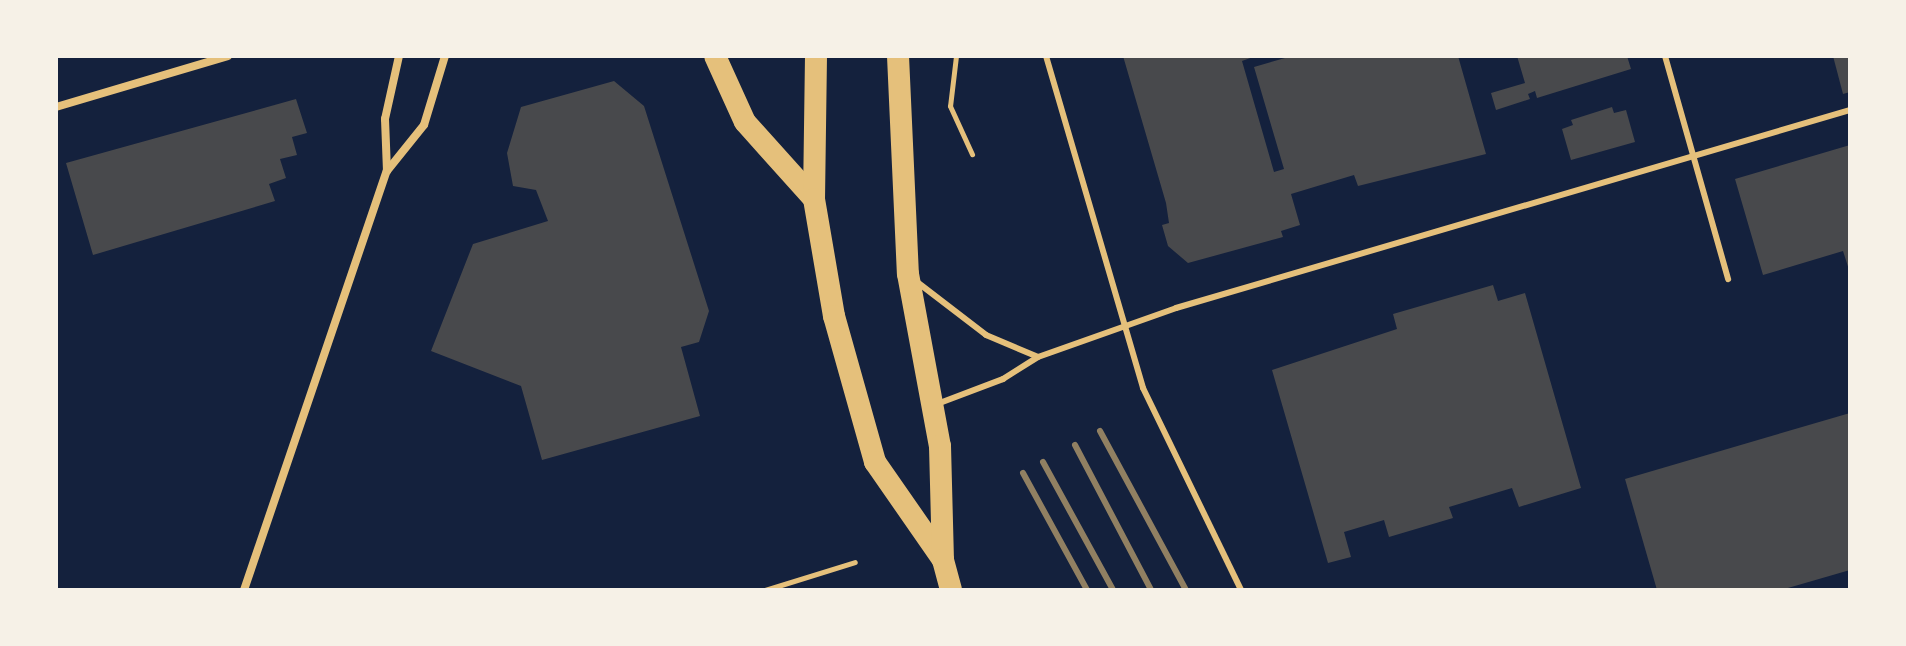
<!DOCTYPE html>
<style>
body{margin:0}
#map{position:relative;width:1906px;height:646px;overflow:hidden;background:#14213d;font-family:"Noto Sans",sans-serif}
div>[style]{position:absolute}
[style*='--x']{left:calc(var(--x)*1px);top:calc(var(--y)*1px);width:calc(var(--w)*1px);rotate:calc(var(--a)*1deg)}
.building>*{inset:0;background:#48494c}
.path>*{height:5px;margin:-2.5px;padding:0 2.5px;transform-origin:2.5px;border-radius:2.5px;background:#e5c07b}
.service>*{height:6px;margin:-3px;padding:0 3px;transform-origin:3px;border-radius:3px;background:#e5c07b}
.minor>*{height:8px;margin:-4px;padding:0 4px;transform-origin:4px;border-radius:4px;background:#e5c07b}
.trunk>*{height:22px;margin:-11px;padding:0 11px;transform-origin:11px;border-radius:11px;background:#e5c07b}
.rail>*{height:6px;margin:-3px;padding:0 3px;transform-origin:3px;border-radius:3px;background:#918062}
span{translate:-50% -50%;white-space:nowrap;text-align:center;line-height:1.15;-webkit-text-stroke:8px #f6f1e7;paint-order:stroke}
.frame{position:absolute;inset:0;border:58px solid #f6f1e7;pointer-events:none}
</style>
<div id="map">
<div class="building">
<div style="clip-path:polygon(1123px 56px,1256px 56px,1242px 61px,1274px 172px,1284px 169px,1254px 67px,1292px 56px,1458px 56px,1486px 154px,1358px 186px,1354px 175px,1291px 194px,1300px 225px,1281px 231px,1283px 237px,1188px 263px,1168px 246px,1162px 225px,1169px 223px,1166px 203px)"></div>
<div style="clip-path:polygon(1517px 56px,1627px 56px,1631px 69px,1537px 98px,1535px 91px,1528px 94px,1530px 99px,1496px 110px,1491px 93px,1525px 83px)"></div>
<div style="clip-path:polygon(1833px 56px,1850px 56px,1850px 92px,1843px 94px)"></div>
<div style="clip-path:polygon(614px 81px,644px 106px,709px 311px,699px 342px,681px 347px,700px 416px,542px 460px,521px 386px,431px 351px,473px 244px,548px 221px,536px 190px,513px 186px,507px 153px,521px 107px)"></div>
<div style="clip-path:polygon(296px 99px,307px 133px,292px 137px,297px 155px,280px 159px,286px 178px,269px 184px,275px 201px,93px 255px,66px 163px)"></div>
<div style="clip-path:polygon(1612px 107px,1614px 113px,1626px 110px,1635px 142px,1571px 160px,1562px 129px,1573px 125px,1571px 120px)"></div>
<div style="clip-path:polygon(1850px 145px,1850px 273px,1843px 251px,1763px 275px,1735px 179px)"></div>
<div style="clip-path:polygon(1493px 285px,1498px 301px,1525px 293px,1581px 488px,1519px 507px,1512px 488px,1449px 507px,1453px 518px,1389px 537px,1384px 520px,1344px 532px,1351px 557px,1328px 563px,1272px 370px,1397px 329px,1393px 314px)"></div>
<div style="clip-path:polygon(1850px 413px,1850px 570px,1781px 590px,1657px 590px,1625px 479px)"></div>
</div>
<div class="path">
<div style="--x:956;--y:56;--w:50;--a:96.8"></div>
<div style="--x:950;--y:106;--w:53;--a:65.4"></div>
<div style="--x:765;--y:590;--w:94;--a:-17.3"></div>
</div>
<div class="service">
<div style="--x:1046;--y:56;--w:346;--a:73.7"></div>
<div style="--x:1143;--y:388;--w:225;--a:64.1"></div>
<div style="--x:1665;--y:56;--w:232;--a:74.2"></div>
<div style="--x:917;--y:282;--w:87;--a:37.5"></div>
<div style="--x:986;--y:335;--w:56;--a:22.9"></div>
<div style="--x:937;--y:404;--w:71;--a:-20.7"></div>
<div style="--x:1003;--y:379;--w:41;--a:-32.2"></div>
<div style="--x:1038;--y:357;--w:146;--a:-19.5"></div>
<div style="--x:1176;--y:308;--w:702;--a:-16.37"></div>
</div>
<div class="minor">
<div style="--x:56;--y:107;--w:179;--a:-16.5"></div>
<div style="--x:387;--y:171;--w:52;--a:-92.2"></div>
<div style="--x:385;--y:119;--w:65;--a:-77.5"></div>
<div style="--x:244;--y:590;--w:443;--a:-71.2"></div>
<div style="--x:387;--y:171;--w:59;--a:-51.2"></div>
<div style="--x:424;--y:125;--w:72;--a:-73.1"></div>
</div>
<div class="trunk">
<div style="--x:715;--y:56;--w:72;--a:65.6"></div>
<div style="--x:745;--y:122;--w:103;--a:48.1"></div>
<div style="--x:816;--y:56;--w:143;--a:90.8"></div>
<div style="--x:814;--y:199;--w:119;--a:80.3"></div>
<div style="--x:834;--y:316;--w:152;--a:74.3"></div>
<div style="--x:875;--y:462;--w:119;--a:55.2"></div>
<div style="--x:898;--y:56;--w:218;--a:87.4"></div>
<div style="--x:908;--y:274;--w:175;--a:79.5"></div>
<div style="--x:940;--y:446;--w:114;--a:88.5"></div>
<div style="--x:943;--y:560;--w:31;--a:75"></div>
</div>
<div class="rail">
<div style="--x:1100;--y:431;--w:181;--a:61.6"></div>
<div style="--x:1075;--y:445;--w:164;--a:62.3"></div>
<div style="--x:1043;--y:462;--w:146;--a:61.3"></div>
<div style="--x:1023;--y:473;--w:133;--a:61.3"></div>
</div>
<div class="frame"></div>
</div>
